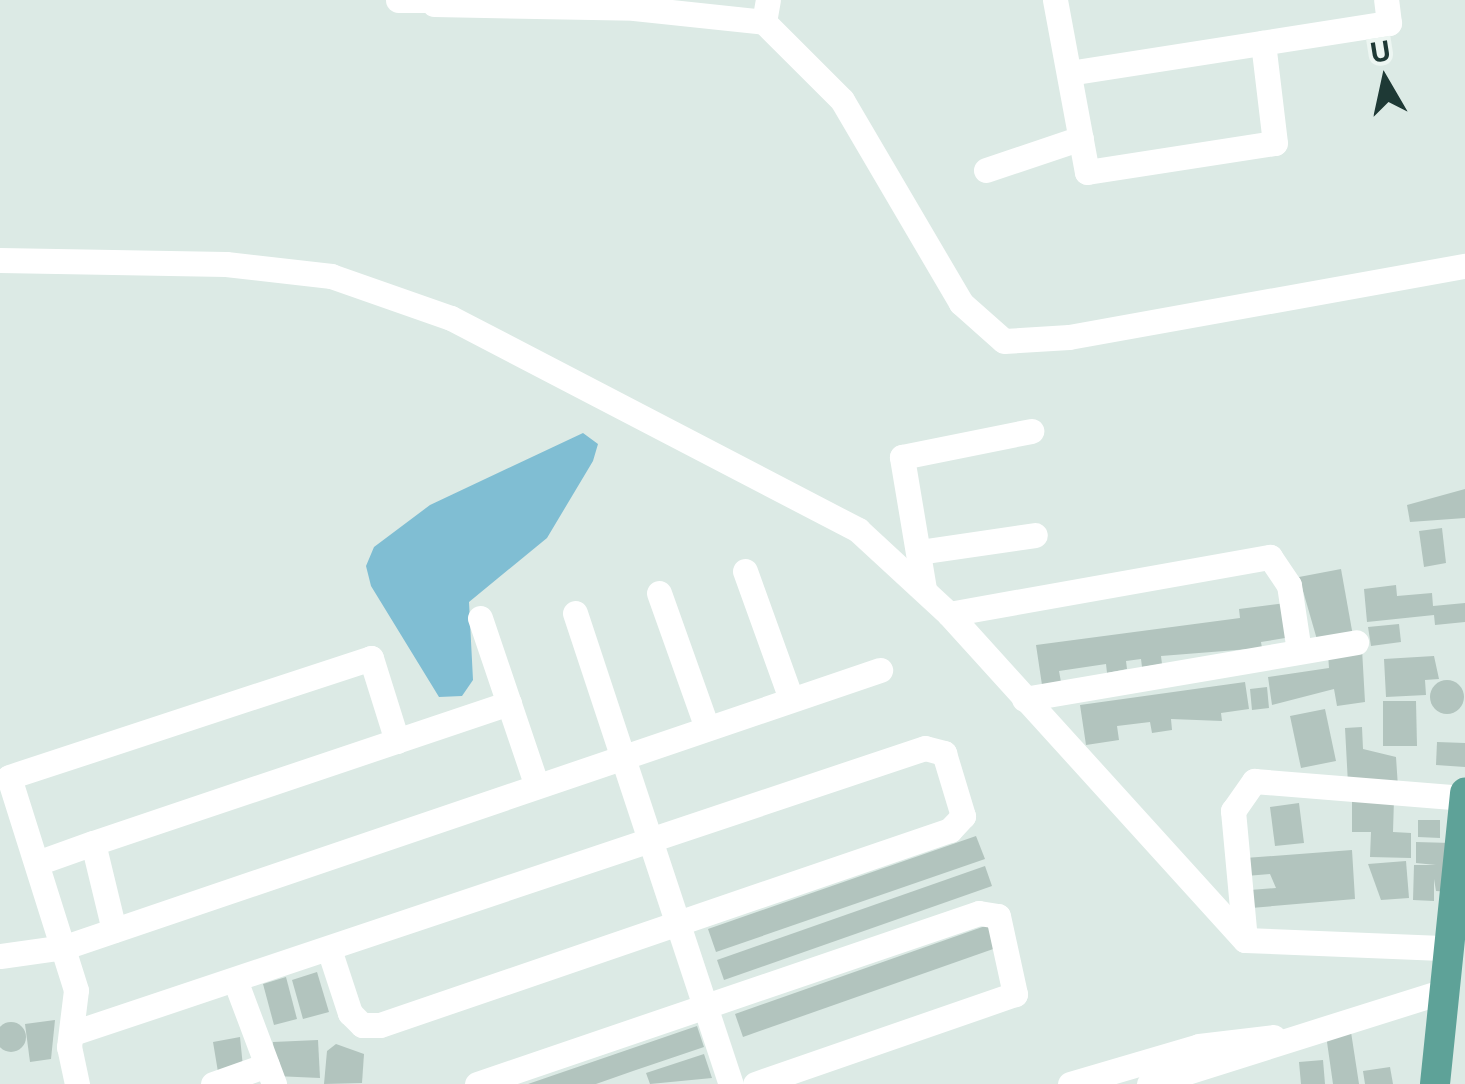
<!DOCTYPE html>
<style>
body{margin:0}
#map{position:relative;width:1465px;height:1084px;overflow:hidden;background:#dceae5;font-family:"Open Sans",sans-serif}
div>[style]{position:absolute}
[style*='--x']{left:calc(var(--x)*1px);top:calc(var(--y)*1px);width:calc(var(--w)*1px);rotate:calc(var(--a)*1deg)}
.water>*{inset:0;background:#80bed3}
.building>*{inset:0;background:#b2c4be}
.round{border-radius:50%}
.minor>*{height:25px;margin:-12.5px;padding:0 12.5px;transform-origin:12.5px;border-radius:12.5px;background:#fff}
.major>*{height:30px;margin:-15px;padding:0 15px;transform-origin:15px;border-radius:15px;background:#5ea298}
span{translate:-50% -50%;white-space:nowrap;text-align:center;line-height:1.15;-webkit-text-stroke:8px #edf6f2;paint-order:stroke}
.north{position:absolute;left:1335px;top:30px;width:100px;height:100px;-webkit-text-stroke:8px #edf6f2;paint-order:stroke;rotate:351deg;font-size:28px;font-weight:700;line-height:40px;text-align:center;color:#1e3935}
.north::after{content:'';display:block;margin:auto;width:35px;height:45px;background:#1e3935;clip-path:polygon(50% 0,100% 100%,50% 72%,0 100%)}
</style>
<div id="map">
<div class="water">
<div style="clip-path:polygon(583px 433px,598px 444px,593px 461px,547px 538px,469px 602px,473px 680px,462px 696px,439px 697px,371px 586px,366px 566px,374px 547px,430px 505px)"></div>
</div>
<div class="building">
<div style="clip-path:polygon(1465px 489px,1465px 518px,1410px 522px,1407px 505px)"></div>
<div style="clip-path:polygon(1442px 528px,1446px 563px,1424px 567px,1419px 531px)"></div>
<div style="clip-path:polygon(1341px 569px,1353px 636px,1318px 643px,1299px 577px)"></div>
<div style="clip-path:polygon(1396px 585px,1397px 596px,1432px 593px,1433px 606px,1465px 603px,1465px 622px,1435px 625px,1434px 615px,1367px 622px,1364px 589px)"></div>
<div style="clip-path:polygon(1286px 603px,1291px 637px,1261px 642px,1262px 648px,1161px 656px,1162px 664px,1142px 667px,1141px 659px,1126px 661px,1127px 669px,1107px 673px,1106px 664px,1059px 671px,1061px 682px,1042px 685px,1036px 645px,1240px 618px,1239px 609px)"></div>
<div style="clip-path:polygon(1399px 624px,1401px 642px,1371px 646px,1368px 627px)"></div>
<div style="clip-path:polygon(1362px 649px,1365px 702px,1337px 706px,1334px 689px,1272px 705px,1268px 677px,1329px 668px,1328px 654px)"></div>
<div style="clip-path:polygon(1434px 656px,1439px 679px,1425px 680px,1426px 695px,1386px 697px,1384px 659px)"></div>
<div class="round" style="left:1430px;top:680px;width:34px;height:34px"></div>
<div style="clip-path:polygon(1245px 682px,1249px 709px,1221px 713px,1222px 721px,1171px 719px,1172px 730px,1152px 733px,1150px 722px,1117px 726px,1119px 740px,1086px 745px,1080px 705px)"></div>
<div style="clip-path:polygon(1267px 687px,1269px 708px,1252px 710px,1250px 689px)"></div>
<div style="clip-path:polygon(1383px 701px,1416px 701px,1417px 746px,1383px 746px)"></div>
<div style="clip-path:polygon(1325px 709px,1336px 761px,1301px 768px,1290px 716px)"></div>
<div style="clip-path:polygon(1362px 727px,1363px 749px,1396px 757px,1398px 787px,1348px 784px,1345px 728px)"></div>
<div style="clip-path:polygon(1437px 742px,1465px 743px,1465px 767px,1436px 765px)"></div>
<div style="clip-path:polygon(1352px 798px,1394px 799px,1393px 832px,1411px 833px,1411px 858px,1370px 857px,1371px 832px,1352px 832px)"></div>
<div style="clip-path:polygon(1299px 803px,1304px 843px,1275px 846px,1270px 807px)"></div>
<div style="clip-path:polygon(1418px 820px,1440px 820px,1440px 838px,1418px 837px)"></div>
<div style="clip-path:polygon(976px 836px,985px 859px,716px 952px,708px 929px)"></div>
<div style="clip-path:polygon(1416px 842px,1451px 843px,1450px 892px,1436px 891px,1434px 879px,1434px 901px,1413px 900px,1414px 865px,1436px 865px,1416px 863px)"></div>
<div style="clip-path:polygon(1352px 850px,1355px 899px,1251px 908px,1250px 890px,1276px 888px,1270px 874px,1246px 876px,1245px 858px)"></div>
<div style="clip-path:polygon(1406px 861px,1409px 898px,1381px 900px,1368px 864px)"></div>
<div style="clip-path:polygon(985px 866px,992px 886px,724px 980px,717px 960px)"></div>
<div style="clip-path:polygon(988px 925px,996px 948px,743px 1037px,735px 1014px)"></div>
<div style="clip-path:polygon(317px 972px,329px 1012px,303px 1019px,292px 980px)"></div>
<div style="clip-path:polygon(286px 977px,297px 1019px,274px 1025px,263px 984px)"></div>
<div style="clip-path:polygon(55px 1020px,51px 1059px,30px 1062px,25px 1024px)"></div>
<div class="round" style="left:-4px;top:1022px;width:30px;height:30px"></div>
<div style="clip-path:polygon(697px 1026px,704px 1047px,633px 1071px,596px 1084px,528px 1084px)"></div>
<div style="clip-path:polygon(1351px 1032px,1359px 1084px,1333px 1084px,1326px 1035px)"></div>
<div style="clip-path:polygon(240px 1037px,243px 1067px,218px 1072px,213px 1042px)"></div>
<div style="clip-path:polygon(318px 1040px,320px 1078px,275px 1076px,273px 1042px)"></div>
<div style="clip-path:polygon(336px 1044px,364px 1054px,362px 1083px,324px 1084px,327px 1051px)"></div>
<div style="clip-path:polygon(704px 1054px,712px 1078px,650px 1084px,646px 1073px)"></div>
<div style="clip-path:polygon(1323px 1060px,1325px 1084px,1301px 1084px,1299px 1062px)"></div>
<div style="clip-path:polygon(1390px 1067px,1393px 1084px,1365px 1084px,1363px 1071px)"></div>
</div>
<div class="minor">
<div style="--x:398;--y:0;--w:36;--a:0"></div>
<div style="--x:1055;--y:0;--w:175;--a:79.5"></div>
<div style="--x:1087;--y:172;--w:190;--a:-8.8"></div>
<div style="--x:1275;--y:143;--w:101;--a:-96.8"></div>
<div style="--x:434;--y:4;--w:200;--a:1.1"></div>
<div style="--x:634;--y:8;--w:131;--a:6.1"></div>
<div style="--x:764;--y:22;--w:22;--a:-80"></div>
<div style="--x:764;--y:22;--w:110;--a:45"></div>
<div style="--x:842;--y:100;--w:235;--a:59.6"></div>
<div style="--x:961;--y:303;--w:57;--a:41.5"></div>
<div style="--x:1004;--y:341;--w:65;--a:-3.5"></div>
<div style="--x:1069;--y:337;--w:402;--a:-10.2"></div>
<div style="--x:1069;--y:73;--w:324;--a:-8.9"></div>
<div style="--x:1389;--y:23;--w:23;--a:-97"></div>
<div style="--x:986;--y:170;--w:100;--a:-18.6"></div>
<div style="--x:0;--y:260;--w:226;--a:1"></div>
<div style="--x:226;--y:264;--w:106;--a:6.5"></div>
<div style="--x:331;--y:276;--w:127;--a:19.3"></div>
<div style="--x:451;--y:318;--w:459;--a:27.5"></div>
<div style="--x:858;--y:530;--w:124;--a:42.7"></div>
<div style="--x:949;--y:614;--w:440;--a:47.8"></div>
<div style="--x:1245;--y:940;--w:203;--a:2.3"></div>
<div style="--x:919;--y:552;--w:117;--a:-8.3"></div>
<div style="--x:745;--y:571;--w:136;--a:70.2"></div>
<div style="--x:924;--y:589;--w:134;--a:-99.5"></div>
<div style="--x:902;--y:457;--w:132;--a:-11.4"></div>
<div style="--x:659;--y:593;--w:143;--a:70.4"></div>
<div style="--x:575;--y:613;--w:496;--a:71.7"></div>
<div style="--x:949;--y:614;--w:326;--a:-10.1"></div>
<div style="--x:1270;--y:557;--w:34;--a:56"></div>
<div style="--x:1289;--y:585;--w:67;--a:81.4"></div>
<div style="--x:480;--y:618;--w:177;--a:71.3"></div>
<div style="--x:1024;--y:699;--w:337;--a:-9.7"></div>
<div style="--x:37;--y:863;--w:59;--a:-19.7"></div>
<div style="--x:114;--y:930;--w:89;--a:-103.6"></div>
<div style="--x:93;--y:843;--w:439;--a:-18.6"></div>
<div style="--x:1245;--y:940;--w:130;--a:-95.3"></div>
<div style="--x:1233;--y:811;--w:37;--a:-55"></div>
<div style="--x:1254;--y:781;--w:211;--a:4.6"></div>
<div style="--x:0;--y:956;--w:66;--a:-7.9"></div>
<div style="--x:65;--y:947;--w:861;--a:-18.77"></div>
<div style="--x:235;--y:980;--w:111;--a:69.4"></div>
<div style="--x:73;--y:1033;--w:898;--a:-18.5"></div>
<div style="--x:925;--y:748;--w:20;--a:15"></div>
<div style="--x:944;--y:753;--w:66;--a:73.2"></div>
<div style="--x:963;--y:816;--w:19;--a:133"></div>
<div style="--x:950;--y:830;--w:602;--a:161.11"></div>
<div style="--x:380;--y:1025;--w:18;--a:180"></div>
<div style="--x:362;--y:1025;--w:17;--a:-135"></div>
<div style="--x:350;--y:1013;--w:67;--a:-108.2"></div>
<div style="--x:77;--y:1084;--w:38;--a:-102"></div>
<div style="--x:69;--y:1047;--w:57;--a:-83"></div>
<div style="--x:76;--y:990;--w:223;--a:-107.5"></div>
<div style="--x:9;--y:777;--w:381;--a:-18.2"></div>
<div style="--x:371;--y:658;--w:87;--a:72.6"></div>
<div style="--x:213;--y:1084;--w:57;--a:-19.4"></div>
<div style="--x:477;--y:1084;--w:530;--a:-18.81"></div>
<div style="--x:979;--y:913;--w:19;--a:9"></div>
<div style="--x:998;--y:916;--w:80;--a:77.7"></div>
<div style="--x:1015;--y:994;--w:275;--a:160.9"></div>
<div style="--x:1070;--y:1084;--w:134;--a:-16.4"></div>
<div style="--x:1199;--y:1046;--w:75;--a:-6.9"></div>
<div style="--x:1149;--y:1084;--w:309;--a:-17.5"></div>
</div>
<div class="major">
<div style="--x:1435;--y:1084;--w:293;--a:-84.1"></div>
</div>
<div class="north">U</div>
</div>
